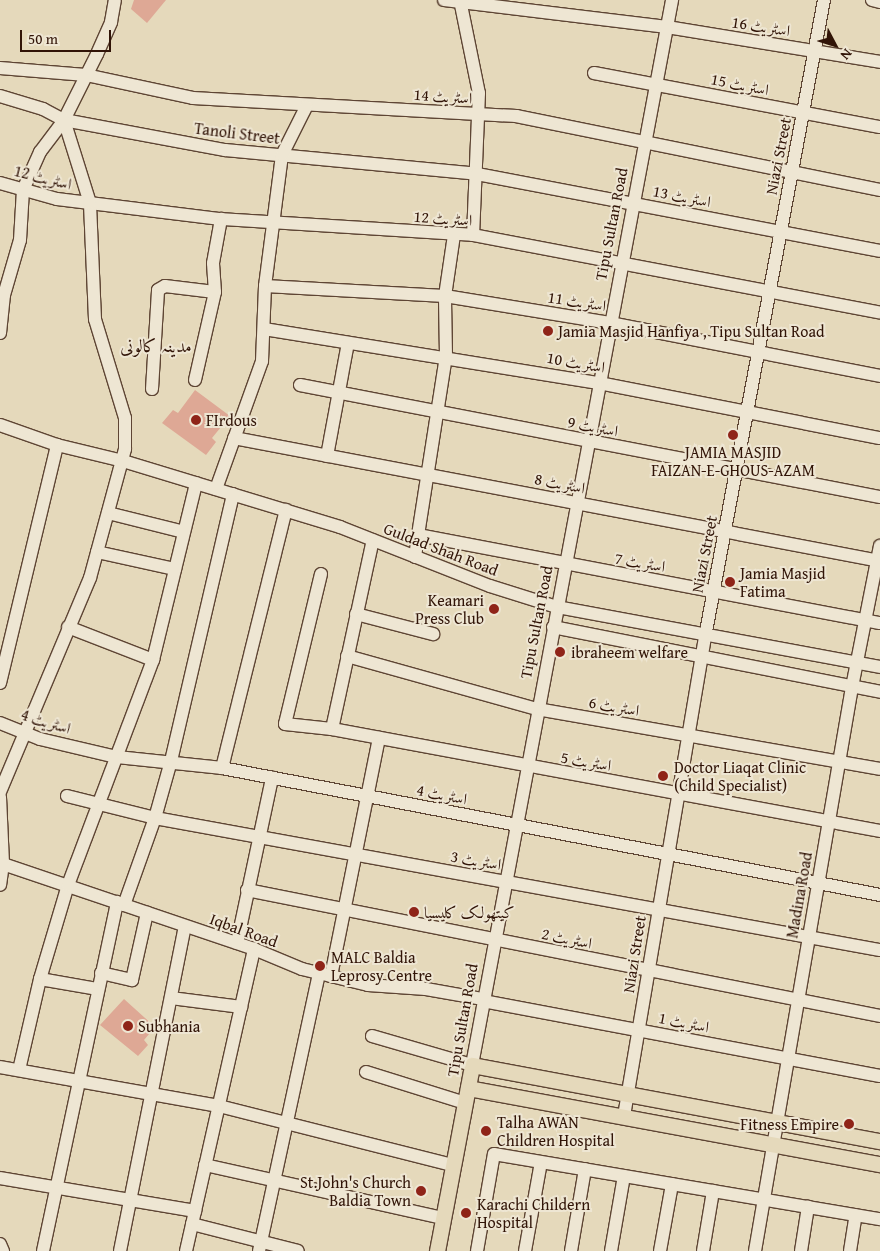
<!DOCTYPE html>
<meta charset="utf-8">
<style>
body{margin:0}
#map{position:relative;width:880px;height:1251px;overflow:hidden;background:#e5d9bb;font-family:"Gentium Book Plus",Amiri,serif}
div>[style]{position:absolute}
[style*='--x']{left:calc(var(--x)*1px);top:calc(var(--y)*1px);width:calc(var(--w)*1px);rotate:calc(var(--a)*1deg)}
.building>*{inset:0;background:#dea895}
.roads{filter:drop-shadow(1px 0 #5e4534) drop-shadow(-1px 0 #5e4534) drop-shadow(0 1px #5e4534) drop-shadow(0 -1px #5e4534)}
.minor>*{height:12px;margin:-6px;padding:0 6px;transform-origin:6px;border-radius:6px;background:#eee6d3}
.major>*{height:15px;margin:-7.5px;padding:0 7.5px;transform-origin:7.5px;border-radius:7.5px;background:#e5d9bb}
.dots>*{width:14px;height:14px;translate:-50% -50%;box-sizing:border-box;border:2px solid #eee6d3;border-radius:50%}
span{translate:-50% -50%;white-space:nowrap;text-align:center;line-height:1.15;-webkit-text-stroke:4px #eee6d3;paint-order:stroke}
.street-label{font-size:16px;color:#311407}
.poi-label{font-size:16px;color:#311407}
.left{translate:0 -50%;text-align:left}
.right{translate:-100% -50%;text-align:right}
.neighbourhood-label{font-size:18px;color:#311407}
.north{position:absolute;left:810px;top:20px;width:50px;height:50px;-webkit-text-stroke:4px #eee6d3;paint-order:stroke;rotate:130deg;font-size:14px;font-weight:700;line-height:20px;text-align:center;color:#311407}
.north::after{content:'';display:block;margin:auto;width:18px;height:22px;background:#311407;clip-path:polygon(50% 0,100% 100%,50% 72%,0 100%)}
.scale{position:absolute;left:20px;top:30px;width:91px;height:22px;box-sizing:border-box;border:2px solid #311407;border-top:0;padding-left:6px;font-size:15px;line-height:18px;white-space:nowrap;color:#311407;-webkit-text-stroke:4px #eee6d3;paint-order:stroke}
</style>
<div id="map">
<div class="building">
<div style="clip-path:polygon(134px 0,166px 0,147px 23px,131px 9px)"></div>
<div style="clip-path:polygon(195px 390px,230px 416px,212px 438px,216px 442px,206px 455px,162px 423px,173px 410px,178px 413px)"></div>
<div style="clip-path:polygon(124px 999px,155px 1027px,144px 1040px,148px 1045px,138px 1056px,100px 1025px)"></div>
</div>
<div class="roads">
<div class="minor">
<div style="--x:444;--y:0;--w:225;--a:6.9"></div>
<div style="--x:667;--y:27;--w:216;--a:9.3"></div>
<div style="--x:460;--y:0;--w:95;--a:78.5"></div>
<div style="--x:479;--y:93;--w:142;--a:92.4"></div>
<div style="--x:872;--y:0;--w:8;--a:14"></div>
<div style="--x:0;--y:68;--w:86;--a:4.7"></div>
<div style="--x:86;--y:75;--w:109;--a:12.1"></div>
<div style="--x:193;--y:98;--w:324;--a:3.2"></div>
<div style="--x:516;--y:116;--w:371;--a:11.5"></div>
<div style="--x:594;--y:73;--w:291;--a:10.7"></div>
<div style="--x:0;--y:96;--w:45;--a:16.8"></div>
<div style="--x:43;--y:109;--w:24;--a:28"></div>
<div style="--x:64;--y:120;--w:164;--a:10.6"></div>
<div style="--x:225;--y:150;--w:253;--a:5.4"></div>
<div style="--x:477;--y:174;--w:410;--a:10.8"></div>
<div style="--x:0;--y:183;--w:59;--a:15.7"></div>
<div style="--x:57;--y:199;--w:165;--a:7"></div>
<div style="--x:221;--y:219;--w:253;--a:3.6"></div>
<div style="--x:473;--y:235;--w:414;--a:10.8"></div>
<div style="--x:265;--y:286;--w:180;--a:3.2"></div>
<div style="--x:445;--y:296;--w:167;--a:9.3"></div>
<div style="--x:610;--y:323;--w:275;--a:11.1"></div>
<div style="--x:264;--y:329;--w:339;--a:9.2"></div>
<div style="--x:599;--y:383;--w:286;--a:11.1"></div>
<div style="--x:0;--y:333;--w:38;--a:-84"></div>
<div style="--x:4;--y:295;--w:57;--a:-73.8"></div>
<div style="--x:20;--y:240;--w:50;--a:-86.6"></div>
<div style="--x:23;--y:190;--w:42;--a:-65.9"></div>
<div style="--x:40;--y:152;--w:40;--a:-53"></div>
<div style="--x:64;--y:120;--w:74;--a:-63.4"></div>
<div style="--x:97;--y:54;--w:35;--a:-66"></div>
<div style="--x:111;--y:22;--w:22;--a:-80"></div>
<div style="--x:195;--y:380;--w:90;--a:-77.2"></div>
<div style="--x:215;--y:292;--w:29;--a:-94"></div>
<div style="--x:213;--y:263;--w:45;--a:-79.7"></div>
<div style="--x:300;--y:385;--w:591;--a:10.93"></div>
<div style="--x:152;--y:389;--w:99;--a:-86.5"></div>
<div style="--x:158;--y:290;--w:8;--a:-30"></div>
<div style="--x:165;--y:286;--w:50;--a:6.8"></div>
<div style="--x:0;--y:425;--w:60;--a:19.3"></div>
<div style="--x:57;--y:445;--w:68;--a:13.6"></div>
<div style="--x:123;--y:461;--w:227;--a:16.9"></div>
<div style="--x:340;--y:527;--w:161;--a:21.5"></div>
<div style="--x:490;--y:586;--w:70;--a:17.4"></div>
<div style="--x:557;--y:607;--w:329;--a:10.5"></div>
<div style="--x:234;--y:438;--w:658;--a:10.78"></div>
<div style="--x:327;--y:456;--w:115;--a:-79.5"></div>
<div style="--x:216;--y:489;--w:136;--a:-70.2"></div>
<div style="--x:262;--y:361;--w:75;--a:-87.7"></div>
<div style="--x:265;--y:286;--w:132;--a:-82.6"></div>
<div style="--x:282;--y:155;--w:54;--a:-63.4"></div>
<div style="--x:108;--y:513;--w:78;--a:14"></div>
<div style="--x:418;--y:535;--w:181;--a:-81.1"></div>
<div style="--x:446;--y:356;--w:60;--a:-91"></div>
<div style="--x:445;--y:296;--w:62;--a:-81.6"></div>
<div style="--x:97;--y:552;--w:80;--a:12.3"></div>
<div style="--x:415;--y:557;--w:22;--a:-82"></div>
<div style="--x:418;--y:535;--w:470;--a:10.8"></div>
<div style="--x:321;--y:574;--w:154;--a:103.5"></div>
<div style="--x:285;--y:724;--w:47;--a:6.1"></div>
<div style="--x:332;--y:729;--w:557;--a:10.54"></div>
<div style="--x:356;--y:614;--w:80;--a:14.6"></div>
<div style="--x:68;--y:627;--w:91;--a:21.2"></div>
<div style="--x:553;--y:627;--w:333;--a:11.2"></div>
<div style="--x:347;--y:656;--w:197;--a:15.6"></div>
<div style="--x:537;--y:709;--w:348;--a:9.9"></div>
<div style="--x:0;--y:683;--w:245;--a:-76.5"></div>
<div style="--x:0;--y:723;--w:43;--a:21.8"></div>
<div style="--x:40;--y:739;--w:79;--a:13.2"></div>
<div style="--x:117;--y:757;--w:106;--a:6"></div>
<div style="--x:222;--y:768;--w:670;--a:10.92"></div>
<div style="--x:332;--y:729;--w:193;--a:-77.8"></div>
<div style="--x:222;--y:768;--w:266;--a:-76.1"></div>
<div style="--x:0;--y:792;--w:232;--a:-67.2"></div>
<div style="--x:90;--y:578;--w:134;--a:-74.8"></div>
<div style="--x:125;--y:449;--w:31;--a:-90"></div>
<div style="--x:125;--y:418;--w:103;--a:-106.9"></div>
<div style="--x:95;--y:319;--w:116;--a:-92.5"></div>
<div style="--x:90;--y:203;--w:87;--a:-107.4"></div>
<div style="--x:67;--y:796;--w:91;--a:14"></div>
<div style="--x:155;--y:818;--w:737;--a:10.32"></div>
<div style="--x:0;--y:797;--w:67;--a:87.4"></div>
<div style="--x:3;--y:864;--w:21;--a:98"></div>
<div style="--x:0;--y:863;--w:268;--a:18.7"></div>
<div style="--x:254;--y:949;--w:52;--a:22.6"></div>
<div style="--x:302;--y:969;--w:68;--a:13.6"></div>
<div style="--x:368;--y:985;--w:58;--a:3.9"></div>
<div style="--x:426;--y:989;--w:58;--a:10"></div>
<div style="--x:247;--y:890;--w:645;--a:11.26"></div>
<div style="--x:124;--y:905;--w:92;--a:-70.4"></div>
<div style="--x:155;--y:818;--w:59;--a:-74.3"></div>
<div style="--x:171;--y:761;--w:274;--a:-76.9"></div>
<div style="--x:237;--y:943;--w:169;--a:-78"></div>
<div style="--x:101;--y:973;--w:32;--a:13"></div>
<div style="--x:132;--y:980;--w:69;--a:-77.4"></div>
<div style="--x:331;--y:976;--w:243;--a:-78.6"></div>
<div style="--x:40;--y:979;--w:59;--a:9.8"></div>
<div style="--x:171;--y:998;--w:71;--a:7.3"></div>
<div style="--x:483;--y:1001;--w:404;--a:10.7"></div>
<div style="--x:372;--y:1036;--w:104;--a:16.2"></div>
<div style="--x:472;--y:1065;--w:1084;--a:-79.36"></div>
<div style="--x:0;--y:1067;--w:222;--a:10.1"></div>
<div style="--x:219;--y:1106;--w:241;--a:14.2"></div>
<div style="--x:19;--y:1070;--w:93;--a:-77"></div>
<div style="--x:40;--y:979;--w:98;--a:-73.4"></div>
<div style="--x:68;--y:885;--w:241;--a:-69.3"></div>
<div style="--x:153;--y:660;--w:182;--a:-76.3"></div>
<div style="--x:366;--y:1072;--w:104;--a:17.4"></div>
<div style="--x:624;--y:1116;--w:486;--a:-80.4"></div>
<div style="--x:705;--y:637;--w:648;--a:-79.42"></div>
<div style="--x:205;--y:1165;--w:244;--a:12.6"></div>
<div style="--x:0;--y:1178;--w:198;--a:9.6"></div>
<div style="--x:192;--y:1224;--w:109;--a:14.3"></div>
<div style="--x:0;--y:1244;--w:8;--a:67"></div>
<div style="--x:43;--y:1251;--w:357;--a:-78"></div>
<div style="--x:120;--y:1251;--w:331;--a:-78.7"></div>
<div style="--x:186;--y:1251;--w:310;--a:-77.3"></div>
<div style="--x:259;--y:1251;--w:284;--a:-77.8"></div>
<div style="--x:477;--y:1251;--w:98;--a:-80.1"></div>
<div style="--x:494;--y:1154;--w:391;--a:9.6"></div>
<div style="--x:525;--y:1251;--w:90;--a:-79.8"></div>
<div style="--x:571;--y:1251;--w:83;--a:-80.3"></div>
<div style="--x:611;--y:1251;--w:76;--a:-80.2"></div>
<div style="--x:660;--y:1251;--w:68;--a:-79.8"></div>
<div style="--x:703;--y:1251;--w:61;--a:-80.5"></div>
<div style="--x:755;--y:1251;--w:572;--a:-80.24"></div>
<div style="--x:852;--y:687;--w:144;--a:-78.8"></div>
<div style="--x:801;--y:1251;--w:45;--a:-81"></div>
<div style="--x:850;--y:1251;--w:36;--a:-81"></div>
</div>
<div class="major">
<div style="--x:468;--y:1088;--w:419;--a:10.5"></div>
<div style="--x:437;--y:1251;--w:189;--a:-79.3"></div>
<div style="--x:472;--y:1065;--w:415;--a:10.6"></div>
</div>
</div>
<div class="dots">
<div style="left:548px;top:331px;background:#8f2418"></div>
<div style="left:196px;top:420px;background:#8f2418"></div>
<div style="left:733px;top:435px;background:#8f2418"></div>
<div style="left:730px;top:582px;background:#8f2418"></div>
<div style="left:494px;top:609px;background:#8f2418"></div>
<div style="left:560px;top:652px;background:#8f2418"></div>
<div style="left:663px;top:776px;background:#8f2418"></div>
<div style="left:414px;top:912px;background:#8f2418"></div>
<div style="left:320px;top:966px;background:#8f2418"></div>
<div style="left:128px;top:1026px;background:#8f2418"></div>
<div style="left:849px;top:1124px;background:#8f2418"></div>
<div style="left:486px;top:1131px;background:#8f2418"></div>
<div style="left:421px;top:1191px;background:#8f2418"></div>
<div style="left:466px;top:1213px;background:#8f2418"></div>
</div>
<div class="street-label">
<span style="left:761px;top:26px;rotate:9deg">اسٹریٹ 16</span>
<span style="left:740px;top:84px;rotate:11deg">اسٹریٹ 15</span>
<span style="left:443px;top:96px;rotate:4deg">اسٹریٹ 14</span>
<span style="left:237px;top:133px;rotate:7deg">Tanoli Street</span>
<span style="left:778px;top:156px;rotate:-79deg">Niazi Street</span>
<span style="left:43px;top:177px;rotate:14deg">اسٹریٹ 12</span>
<span style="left:682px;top:196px;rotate:11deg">اسٹریٹ 13</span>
<span style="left:443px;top:218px;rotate:4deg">اسٹریٹ 12</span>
<span style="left:611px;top:224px;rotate:-79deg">Tipu Sultan Road</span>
<span style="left:577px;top:301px;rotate:9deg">اسٹریٹ 11</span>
<span style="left:576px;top:362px;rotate:10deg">اسٹریٹ 10</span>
<span style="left:593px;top:426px;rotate:11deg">اسٹریٹ 9</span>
<span style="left:560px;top:483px;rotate:11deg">اسٹریٹ 8</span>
<span style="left:441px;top:549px;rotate:21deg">Guldad Shah Road</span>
<span style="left:704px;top:554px;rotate:-79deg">Niazi Street</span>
<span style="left:640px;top:562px;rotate:10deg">اسٹریٹ 7</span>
<span style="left:536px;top:622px;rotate:-79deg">Tipu Sultan Road</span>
<span style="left:614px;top:706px;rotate:10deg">اسٹریٹ 6</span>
<span style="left:46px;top:721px;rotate:17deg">اسٹریٹ 4</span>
<span style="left:586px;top:761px;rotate:10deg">اسٹریٹ 5</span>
<span style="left:442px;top:794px;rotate:11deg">اسٹریٹ 4</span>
<span style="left:476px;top:860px;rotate:10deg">اسٹریٹ 3</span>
<span style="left:799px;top:895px;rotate:-80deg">Madina Road</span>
<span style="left:244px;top:930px;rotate:20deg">Iqbal Road</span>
<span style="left:567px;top:938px;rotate:12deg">اسٹریٹ 2</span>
<span style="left:634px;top:954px;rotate:-81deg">Niazi Street</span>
<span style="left:462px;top:1020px;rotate:-80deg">Tipu Sultan Road</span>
<span style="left:684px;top:1022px;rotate:11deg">اسٹریٹ 1</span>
</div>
<div class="poi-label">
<span class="left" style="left:558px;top:331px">Jamia Masjid Hanfiya , Tipu Sultan Road</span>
<span class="left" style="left:206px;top:420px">FIrdous</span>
<span style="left:733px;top:461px">JAMIA MASJID<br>FAIZAN-E-GHOUS-AZAM</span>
<span class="left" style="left:740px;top:582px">Jamia Masjid<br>Fatima</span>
<span class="right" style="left:484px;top:609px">Keamari<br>Press Club</span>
<span class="left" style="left:571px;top:652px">ibraheem welfare</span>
<span class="left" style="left:674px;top:776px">Doctor Liaqat Clinic<br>(Child Specialist)</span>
<span class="left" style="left:424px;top:912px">کیتھولک کلیسیا</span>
<span class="left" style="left:331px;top:966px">MALC Baldia<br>Leprosy Centre</span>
<span class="left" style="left:138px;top:1026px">Subhania</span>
<span class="left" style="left:497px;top:1131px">Talha AWAN<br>Children Hospital</span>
<span class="right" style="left:839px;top:1124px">Fitness Empire</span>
<span class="right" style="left:411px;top:1191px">St.John's Church<br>Baldia Town</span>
<span class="left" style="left:477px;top:1213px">Karachi Childern<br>Hospital</span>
</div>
<div class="neighbourhood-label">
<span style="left:156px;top:346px">مدینہ کالونی</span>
</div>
<div class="north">N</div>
<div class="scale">50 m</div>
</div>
